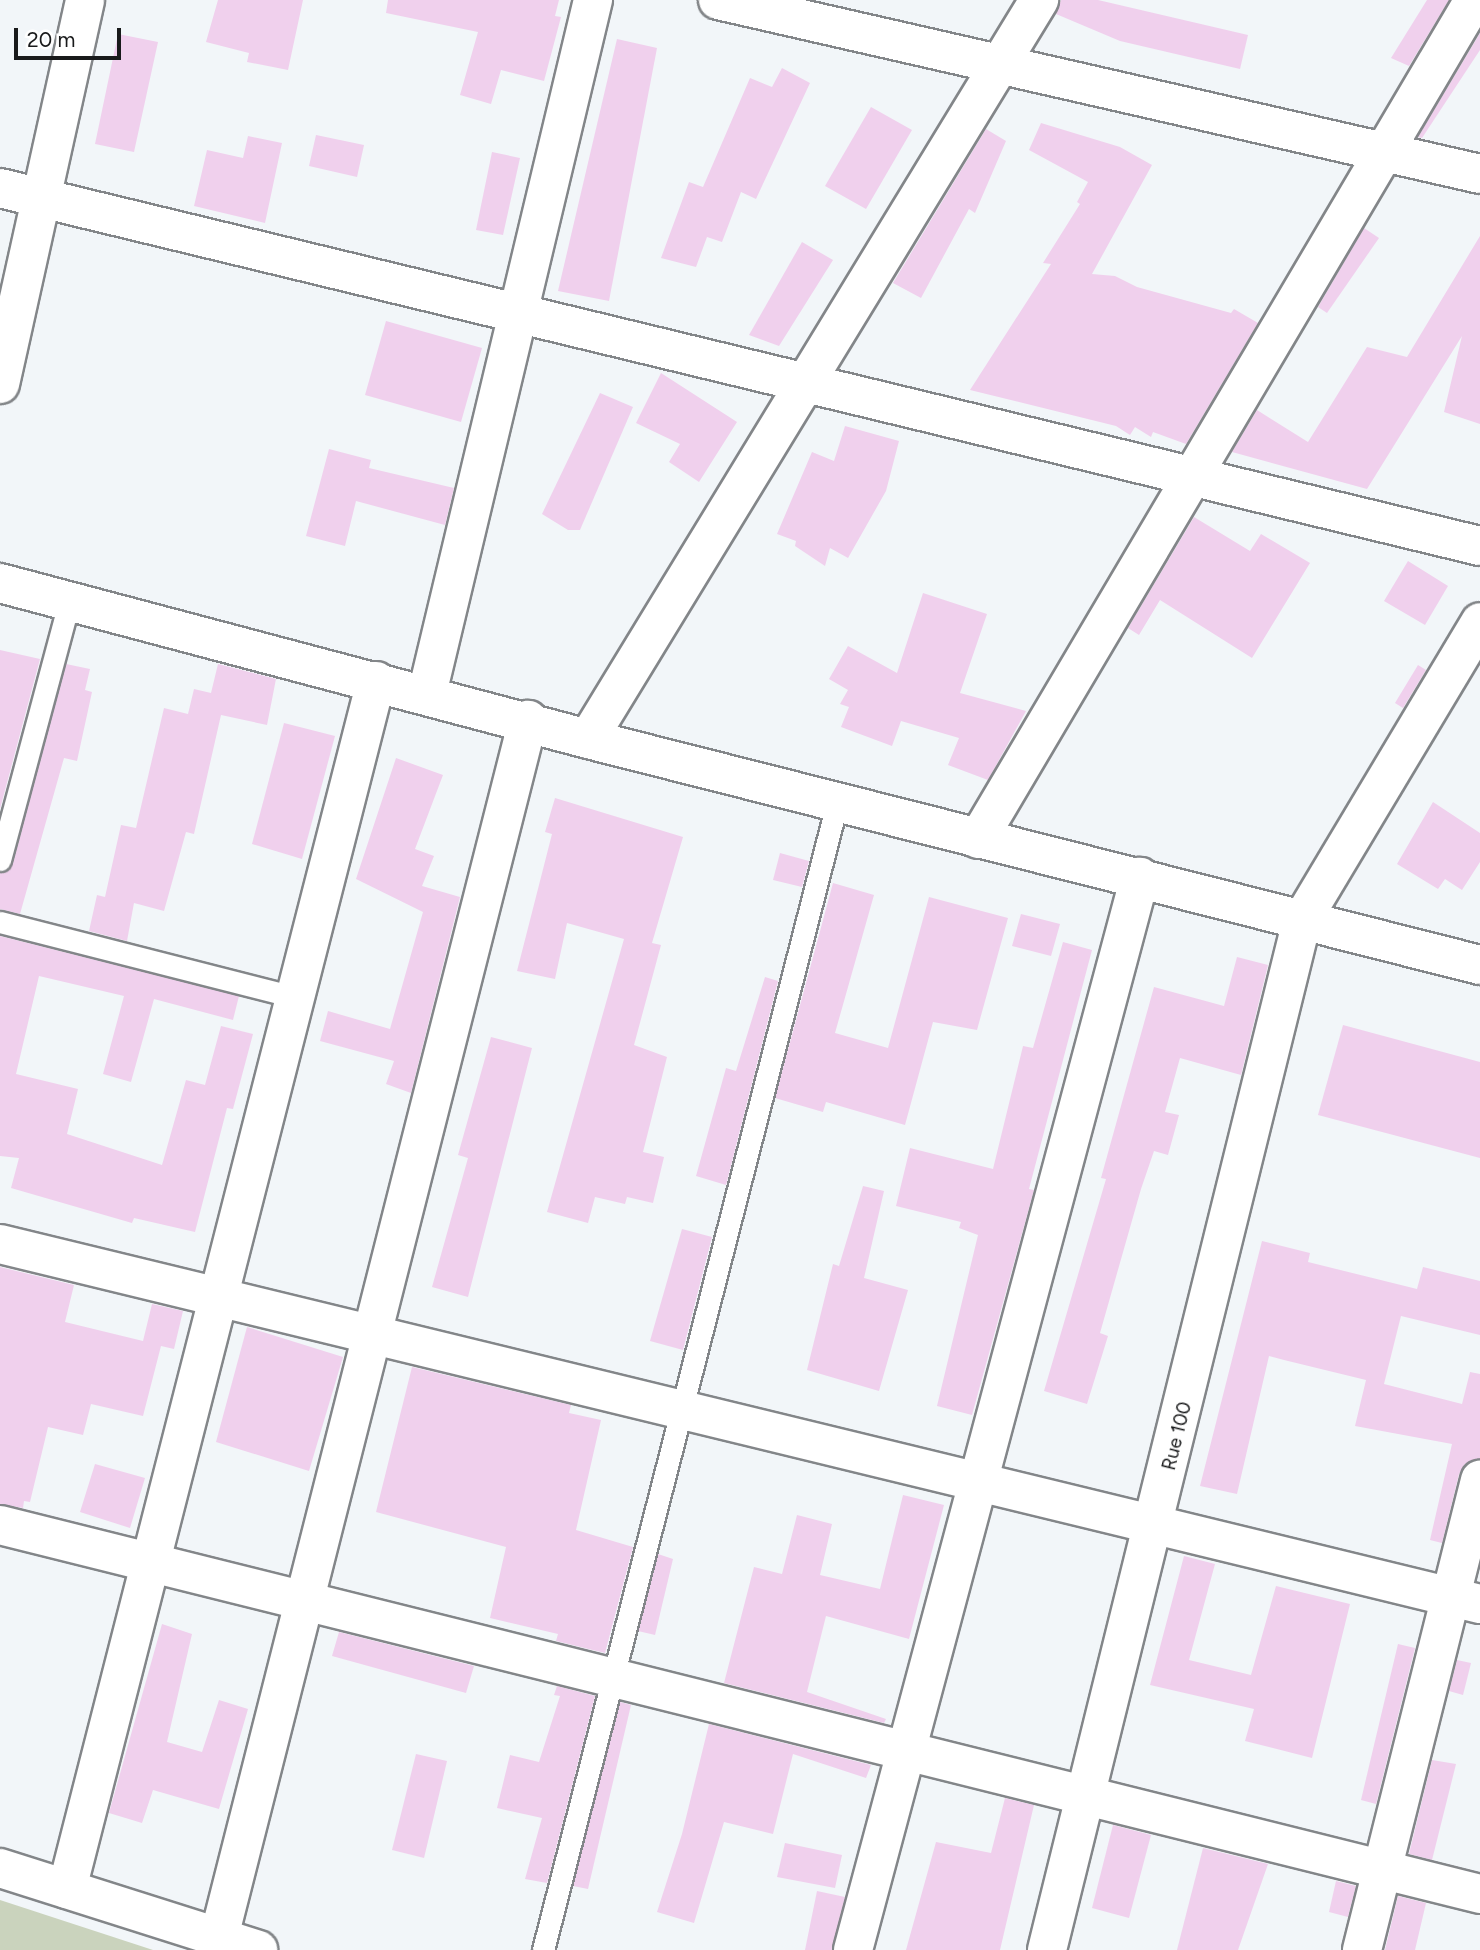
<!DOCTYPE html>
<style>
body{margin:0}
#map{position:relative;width:1480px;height:1950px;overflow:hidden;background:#f2f6f9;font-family:Figtree,sans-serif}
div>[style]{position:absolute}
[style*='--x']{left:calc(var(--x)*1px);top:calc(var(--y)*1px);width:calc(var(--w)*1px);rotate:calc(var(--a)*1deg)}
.green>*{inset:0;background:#cad3bd}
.building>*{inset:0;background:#f0d0ed}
.roads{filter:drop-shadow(2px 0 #838689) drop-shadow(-2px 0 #838689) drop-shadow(0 2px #838689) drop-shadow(0 -2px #838689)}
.service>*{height:21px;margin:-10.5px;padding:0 10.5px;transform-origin:10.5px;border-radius:10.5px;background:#fff}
.minor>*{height:38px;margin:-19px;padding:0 19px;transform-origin:19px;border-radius:19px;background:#fff}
.tertiary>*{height:38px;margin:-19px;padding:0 19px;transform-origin:19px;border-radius:19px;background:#fff}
span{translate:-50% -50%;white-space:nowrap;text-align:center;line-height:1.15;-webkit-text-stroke:5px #fff;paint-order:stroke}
.street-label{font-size:19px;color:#191a1b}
.scale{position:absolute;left:14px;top:28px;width:107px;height:32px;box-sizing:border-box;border:4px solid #191a1b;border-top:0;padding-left:9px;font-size:21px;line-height:24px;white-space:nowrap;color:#191a1b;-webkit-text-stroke:5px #fff;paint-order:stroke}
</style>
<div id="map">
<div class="green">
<div style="clip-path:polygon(0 1900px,153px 1950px,0 1950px)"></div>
</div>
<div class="building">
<div style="clip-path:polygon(218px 0,303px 0,288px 70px,247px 62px,249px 53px,206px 42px)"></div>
<div style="clip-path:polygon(388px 0,559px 0,555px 16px,561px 17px,544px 81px,501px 70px,491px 104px,460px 95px,478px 32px,386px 13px)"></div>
<div style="clip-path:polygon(1061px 0,1098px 0,1248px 35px,1240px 69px,1120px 41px,1056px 14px)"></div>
<div style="clip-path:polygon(1427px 0,1449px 0,1409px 66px,1391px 58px)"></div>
<div style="clip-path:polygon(1480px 33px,1480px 50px,1422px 138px,1418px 137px)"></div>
<div style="clip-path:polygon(118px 34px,158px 42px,134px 152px,95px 144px)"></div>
<div style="clip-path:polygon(617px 39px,657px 48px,609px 301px,558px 291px)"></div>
<div style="clip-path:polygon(782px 68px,810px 83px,756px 199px,741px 192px,722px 242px,707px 237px,696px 267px,661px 258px,689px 182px,703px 187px,750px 78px,772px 87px)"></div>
<div style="clip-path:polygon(871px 107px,912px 130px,866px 209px,825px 186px)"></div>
<div style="clip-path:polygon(1041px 123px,1120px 147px,1152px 165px,1092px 274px,1115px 276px,1137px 287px,1231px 313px,1234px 309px,1258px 323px,1186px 444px,1153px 432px,1151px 437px,1135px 427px,1130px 435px,1116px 426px,970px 390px,1051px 264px,1043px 263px,1080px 204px,1077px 202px,1088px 182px,1029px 150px)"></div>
<div style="clip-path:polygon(986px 129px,1006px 141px,975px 213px,969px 209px,921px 298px,893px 283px)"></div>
<div style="clip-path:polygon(316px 135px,364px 145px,357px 177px,309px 166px)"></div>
<div style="clip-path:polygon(248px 136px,282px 143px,265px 223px,194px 206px,207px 150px,243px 158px)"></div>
<div style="clip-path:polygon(492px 152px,520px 158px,503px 235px,476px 230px)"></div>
<div style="clip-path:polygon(1364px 228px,1379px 238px,1327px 313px,1318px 307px)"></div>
<div style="clip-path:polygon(1480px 236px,1480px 424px,1444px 412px,1462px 336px,1367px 489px,1232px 452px,1257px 410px,1308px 442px,1367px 347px,1407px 357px)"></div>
<div style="clip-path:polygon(802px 242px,833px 260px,779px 346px,749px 335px)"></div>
<div style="clip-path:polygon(386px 321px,482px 348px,461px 422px,365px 395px)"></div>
<div style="clip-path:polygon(661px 373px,737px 422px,699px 482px,669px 462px,680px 444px,636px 423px)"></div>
<div style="clip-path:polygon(600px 393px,633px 407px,580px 530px,568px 530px,542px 514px)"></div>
<div style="clip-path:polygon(845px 426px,899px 441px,886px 491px,848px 558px,830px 548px,825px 566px,795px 546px,796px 541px,777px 534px,812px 452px,834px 461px)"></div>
<div style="clip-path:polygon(329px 449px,371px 460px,369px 468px,454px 488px,445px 525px,356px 501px,345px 546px,306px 536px)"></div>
<div style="clip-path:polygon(1194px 517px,1250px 551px,1261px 534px,1310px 563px,1252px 658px,1160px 600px,1139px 635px,1128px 628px)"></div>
<div style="clip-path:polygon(1408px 561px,1448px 586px,1425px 625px,1384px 601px)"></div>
<div style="clip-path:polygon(923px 593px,987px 614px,960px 693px,1026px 711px,988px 780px,948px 765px,959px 738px,901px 721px,892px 746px,841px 727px,849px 707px,840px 704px,848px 690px,829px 679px,848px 646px,897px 673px)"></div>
<div style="clip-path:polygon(0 650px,40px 659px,0 809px)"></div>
<div style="clip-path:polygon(66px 664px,90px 669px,85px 690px,92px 692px,77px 761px,64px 758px,20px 914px,0 909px,0 873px,13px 863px)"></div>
<div style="clip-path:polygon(218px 664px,276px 679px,267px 725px,221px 715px,194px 834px,186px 832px,164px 911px,134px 903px,127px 941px,89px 931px,97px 895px,105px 897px,121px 825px,136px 828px,164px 708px,188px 714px,194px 689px,211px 693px)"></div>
<div style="clip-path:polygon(1418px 665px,1426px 670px,1403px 708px,1395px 703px)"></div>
<div style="clip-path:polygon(284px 723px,335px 736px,302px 859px,252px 844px)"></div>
<div style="clip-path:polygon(396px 758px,443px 775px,415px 849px,434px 856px,422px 886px,460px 897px,411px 1093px,386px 1084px,394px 1061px,320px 1041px,328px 1011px,390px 1029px,423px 912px,356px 879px)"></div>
<div style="clip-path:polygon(555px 798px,683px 837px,652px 943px,661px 945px,634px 1045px,667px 1057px,643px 1152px,664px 1157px,653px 1203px,627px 1197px,625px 1204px,595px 1197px,588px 1223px,547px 1212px,624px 939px,567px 923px,555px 979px,517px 971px,552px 834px,545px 832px)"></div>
<div style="clip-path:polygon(1433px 802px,1480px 833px,1480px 862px,1462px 890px,1445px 879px,1438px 889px,1397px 864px)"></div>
<div style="clip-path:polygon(780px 853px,809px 861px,802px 887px,773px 880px)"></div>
<div style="clip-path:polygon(833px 883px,874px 895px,835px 1033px,888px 1048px,929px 897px,1008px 918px,977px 1030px,933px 1022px,905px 1125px,826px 1102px,823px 1112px,775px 1098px)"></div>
<div style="clip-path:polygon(1021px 914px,1060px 924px,1051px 956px,1012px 946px)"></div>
<div style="clip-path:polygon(0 936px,239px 996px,233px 1020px,154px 999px,131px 1082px,103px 1074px,124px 996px,39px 976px,16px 1074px,78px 1089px,67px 1134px,162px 1165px,186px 1080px,205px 1085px,221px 1026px,253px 1034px,233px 1109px,227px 1108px,195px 1232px,134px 1218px,132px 1223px,11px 1188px,19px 1158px,0 1156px)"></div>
<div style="clip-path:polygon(1063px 942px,1092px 950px,1029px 1189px,1034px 1190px,972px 1415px,937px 1406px,978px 1235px,959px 1228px,961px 1222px,896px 1206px,910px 1148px,993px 1169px,1023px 1046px,1033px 1048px)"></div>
<div style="clip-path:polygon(1237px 957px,1268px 965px,1241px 1075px,1180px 1058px,1165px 1112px,1179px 1115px,1168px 1155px,1154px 1151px,1141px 1189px,1100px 1333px,1108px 1336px,1087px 1404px,1044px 1391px,1106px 1179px,1101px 1178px,1154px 987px,1224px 1006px)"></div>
<div style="clip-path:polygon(765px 977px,778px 981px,726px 1185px,696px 1176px,726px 1068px,736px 1071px)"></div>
<div style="clip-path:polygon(1343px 1025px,1480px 1062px,1480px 1158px,1318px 1115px)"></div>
<div style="clip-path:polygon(491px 1037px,532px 1048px,468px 1297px,432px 1287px,468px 1158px,458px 1155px)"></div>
<div style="clip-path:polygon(863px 1186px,884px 1191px,864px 1278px,908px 1290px,879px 1391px,807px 1370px,833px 1264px,839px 1266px)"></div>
<div style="clip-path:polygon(682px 1229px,712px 1237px,683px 1350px,650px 1341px)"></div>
<div style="clip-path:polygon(1262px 1241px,1310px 1253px,1308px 1262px,1417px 1289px,1423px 1267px,1480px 1281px,1480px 1335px,1401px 1316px,1384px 1384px,1462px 1404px,1470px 1372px,1480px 1374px,1480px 1459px,1465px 1464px,1459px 1474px,1442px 1543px,1430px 1540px,1452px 1444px,1355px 1426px,1366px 1380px,1284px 1360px,1269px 1356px,1237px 1494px,1200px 1486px)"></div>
<div style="clip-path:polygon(0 1267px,74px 1285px,65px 1322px,143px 1341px,152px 1304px,183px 1311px,174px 1349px,161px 1346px,143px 1416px,91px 1404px,83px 1435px,48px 1427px,30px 1502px,24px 1501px,23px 1508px,0 1504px)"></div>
<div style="clip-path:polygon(247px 1327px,343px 1357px,309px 1471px,216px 1442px)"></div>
<div style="clip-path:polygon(412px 1367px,571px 1405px,569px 1413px,601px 1420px,576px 1530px,633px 1547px,605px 1653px,556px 1641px,558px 1634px,490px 1618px,506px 1547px,376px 1512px)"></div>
<div style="clip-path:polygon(95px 1464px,145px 1478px,130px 1528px,80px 1512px)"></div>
<div style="clip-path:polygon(903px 1495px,944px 1505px,909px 1639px,826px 1616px,807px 1692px,886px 1719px,884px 1723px,724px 1683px,754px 1567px,782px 1574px,797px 1515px,832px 1524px,820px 1575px,880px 1589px)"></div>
<div style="clip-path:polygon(658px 1554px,673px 1559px,655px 1635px,638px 1631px)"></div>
<div style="clip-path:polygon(1184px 1556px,1215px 1564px,1189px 1660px,1251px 1675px,1276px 1586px,1350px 1604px,1312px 1758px,1245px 1741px,1254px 1709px,1150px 1685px)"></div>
<div style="clip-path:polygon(162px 1624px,192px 1634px,167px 1742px,202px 1752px,219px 1700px,248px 1709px,219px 1809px,153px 1790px,142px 1823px,109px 1813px)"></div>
<div style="clip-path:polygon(339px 1632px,474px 1666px,466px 1693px,332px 1656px)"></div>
<div style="clip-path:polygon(1398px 1644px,1415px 1648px,1376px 1804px,1361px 1800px)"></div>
<div style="clip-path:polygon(1457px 1660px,1471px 1663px,1463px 1695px,1449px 1691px)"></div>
<div style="clip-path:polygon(557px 1686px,595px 1696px,547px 1883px,525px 1879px,542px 1818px,497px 1808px,510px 1755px,539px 1762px,560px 1696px,554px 1695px)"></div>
<div style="clip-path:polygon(620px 1702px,631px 1705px,588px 1889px,573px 1886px)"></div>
<div style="clip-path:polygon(709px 1724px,871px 1765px,866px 1778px,793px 1754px,773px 1834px,724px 1822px,694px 1923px,657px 1912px,682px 1834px)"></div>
<div style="clip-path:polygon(416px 1754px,447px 1761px,424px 1858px,392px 1850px)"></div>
<div style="clip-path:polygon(1432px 1760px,1456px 1764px,1432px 1860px,1409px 1854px)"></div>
<div style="clip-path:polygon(1005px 1798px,1034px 1805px,1000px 1950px,906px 1950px,936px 1842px,991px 1853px)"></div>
<div style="clip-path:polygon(1113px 1825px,1151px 1835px,1129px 1918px,1092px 1908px)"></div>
<div style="clip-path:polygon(785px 1843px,842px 1855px,835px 1888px,777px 1877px)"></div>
<div style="clip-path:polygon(1203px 1848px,1268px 1864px,1238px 1950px,1177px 1950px)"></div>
<div style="clip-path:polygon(1336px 1881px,1356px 1886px,1348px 1917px,1329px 1912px)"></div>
<div style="clip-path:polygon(817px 1891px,845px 1897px,832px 1950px,805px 1950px)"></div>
<div style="clip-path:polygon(1398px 1896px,1426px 1903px,1415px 1950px,1385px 1950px)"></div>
</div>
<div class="roads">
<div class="service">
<div style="--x:0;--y:860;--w:267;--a:-75"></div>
<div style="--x:0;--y:922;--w:304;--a:14.3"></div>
<div style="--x:543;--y:1950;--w:1188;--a:-75.62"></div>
</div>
<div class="minor">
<div style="--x:718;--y:0;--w:782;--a:12.86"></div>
<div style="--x:0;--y:188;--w:1523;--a:13.6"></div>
<div style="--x:0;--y:384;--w:393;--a:-77.5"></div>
<div style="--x:427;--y:694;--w:714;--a:-76.55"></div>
<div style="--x:588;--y:739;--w:866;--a:-58.6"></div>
<div style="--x:978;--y:839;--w:975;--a:-59.41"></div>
<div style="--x:0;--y:1244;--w:1523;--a:13.67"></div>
<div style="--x:0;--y:1525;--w:1525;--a:14"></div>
<div style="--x:0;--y:1868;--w:271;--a:17.6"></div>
<div style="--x:67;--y:1889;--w:1247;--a:-75.65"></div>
<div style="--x:219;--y:1937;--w:1256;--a:-75.75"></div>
<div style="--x:853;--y:1950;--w:1111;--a:-75.03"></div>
<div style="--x:1047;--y:1950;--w:1061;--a:-76.09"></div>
<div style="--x:1302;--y:920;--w:347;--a:-59.1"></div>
<div style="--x:1362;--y:1950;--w:485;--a:-75.9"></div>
</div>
<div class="tertiary">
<div style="--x:0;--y:583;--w:608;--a:14.86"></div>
<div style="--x:588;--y:739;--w:920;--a:14.22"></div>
</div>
</div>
<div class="street-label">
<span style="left:1177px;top:1436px;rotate:-76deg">Rue 100</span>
</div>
<div class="scale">20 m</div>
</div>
